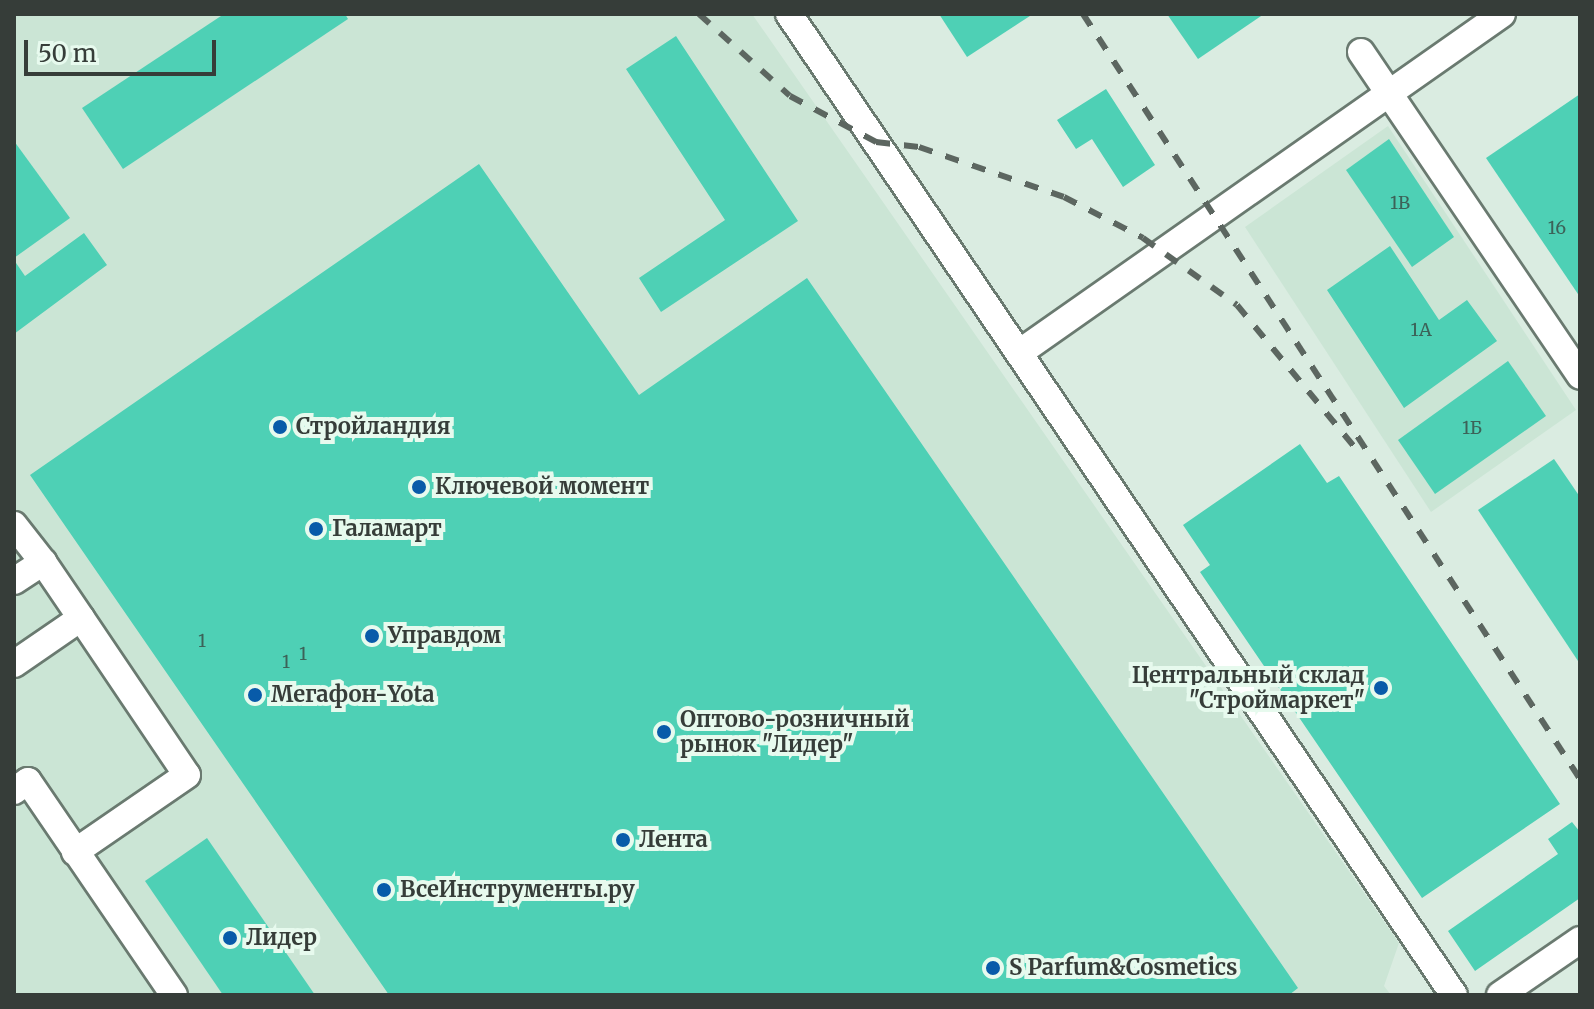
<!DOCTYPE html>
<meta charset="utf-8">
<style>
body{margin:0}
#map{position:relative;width:1594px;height:1009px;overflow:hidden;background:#daece1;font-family:Merriweather,serif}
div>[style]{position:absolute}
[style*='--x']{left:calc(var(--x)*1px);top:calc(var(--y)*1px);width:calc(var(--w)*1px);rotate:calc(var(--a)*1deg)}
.built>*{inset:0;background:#cbe5d5}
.building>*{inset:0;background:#4ed0b5}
.roads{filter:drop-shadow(2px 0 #6a7a70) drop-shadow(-2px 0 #6a7a70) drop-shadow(0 2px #6a7a70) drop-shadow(0 -2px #6a7a70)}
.minor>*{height:26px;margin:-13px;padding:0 13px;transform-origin:13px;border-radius:13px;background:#fff}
.rail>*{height:6px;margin-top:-3px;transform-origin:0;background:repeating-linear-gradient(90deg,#5c6660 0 14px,transparent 0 28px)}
.dots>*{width:22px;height:22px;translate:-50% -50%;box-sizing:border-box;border:4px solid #e7faee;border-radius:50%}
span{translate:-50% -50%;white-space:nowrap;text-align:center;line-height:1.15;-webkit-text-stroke:8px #e7faee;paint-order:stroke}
.number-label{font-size:18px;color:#3c6258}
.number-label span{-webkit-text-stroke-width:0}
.poi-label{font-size:22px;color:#363d39;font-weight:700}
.left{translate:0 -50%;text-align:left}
.right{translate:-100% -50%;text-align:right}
.frame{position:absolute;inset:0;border:16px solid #363d39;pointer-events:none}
.scale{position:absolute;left:24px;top:40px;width:192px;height:36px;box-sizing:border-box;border:4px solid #363d39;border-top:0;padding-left:10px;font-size:24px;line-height:28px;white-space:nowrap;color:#363d39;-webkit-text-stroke:6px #e7faee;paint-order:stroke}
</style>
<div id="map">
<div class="built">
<div style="clip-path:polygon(14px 14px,752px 14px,1399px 943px,1384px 986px,1391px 995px,18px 995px,14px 989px)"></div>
<div style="clip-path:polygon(1388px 126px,1576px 410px,1431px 512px,1245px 227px)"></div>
</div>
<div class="building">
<div style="clip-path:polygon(224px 14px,345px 14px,348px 19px,123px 169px,82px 108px)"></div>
<div style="clip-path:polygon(939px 14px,1033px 14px,967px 57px)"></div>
<div style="clip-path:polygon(1167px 14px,1264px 14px,1198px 59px)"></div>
<div style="clip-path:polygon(676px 36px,798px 221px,661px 312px,639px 278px,725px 220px,626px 69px)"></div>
<div style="clip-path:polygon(1106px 89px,1155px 165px,1123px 187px,1092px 139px,1076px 149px,1057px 120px)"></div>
<div style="clip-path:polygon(1580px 94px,1580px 297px,1486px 158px)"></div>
<div style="clip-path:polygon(1389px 139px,1454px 237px,1412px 267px,1346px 170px)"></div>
<div style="clip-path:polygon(14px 141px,70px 218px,14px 258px)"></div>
<div style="clip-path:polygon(479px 164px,639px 395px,807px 278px,1298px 988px,1289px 995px,389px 995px,30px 475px)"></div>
<div style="clip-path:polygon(84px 233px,107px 265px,14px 334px,14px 260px,25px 276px)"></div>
<div style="clip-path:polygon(1390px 246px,1439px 320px,1467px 300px,1497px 341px,1404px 408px,1327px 290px)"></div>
<div style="clip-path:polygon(1508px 361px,1546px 416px,1435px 494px,1398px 440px)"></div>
<div style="clip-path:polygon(1300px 444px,1327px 483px,1339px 476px,1560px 804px,1422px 898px,1200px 572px,1210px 565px,1183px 525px)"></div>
<div style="clip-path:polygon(1554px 459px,1580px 497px,1580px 664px,1478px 510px)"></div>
<div style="clip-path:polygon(1572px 822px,1580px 832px,1580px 898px,1475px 971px,1448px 931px,1558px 854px,1548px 839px)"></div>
<div style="clip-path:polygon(207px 838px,315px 995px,223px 995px,145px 881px)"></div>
</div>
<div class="roads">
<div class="minor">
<div style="--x:789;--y:14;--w:1185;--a:55.87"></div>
<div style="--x:1361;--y:52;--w:391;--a:55.9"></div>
<div style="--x:1019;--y:353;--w:590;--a:-35.06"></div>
<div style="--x:14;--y:525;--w:47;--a:51.9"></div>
<div style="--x:14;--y:581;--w:35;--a:-33"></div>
<div style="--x:43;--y:562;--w:68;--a:55.8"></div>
<div style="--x:14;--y:664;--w:81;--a:-34.5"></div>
<div style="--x:81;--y:618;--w:189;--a:56"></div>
<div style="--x:187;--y:775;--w:136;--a:145.5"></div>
<div style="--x:14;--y:791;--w:17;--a:-36"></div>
<div style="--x:28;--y:781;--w:259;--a:55.7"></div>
<div style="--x:1500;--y:995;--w:97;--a:-34.5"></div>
</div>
</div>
<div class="rail">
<div style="--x:699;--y:14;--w:122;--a:42"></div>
<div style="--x:790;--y:96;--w:98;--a:28.1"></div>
<div style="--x:876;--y:142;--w:43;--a:6.6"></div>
<div style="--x:919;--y:147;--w:153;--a:19"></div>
<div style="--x:1064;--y:197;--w:89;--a:27.4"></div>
<div style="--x:1143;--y:238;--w:115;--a:35.5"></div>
<div style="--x:1237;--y:305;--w:188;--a:50.4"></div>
<div style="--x:1083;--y:14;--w:912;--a:56.99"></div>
</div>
<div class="dots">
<div style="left:280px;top:427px;background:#085ba9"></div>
<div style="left:419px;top:487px;background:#085ba9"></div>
<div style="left:316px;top:529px;background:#085ba9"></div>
<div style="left:372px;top:636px;background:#085ba9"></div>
<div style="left:1381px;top:688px;background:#085ba9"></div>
<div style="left:255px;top:695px;background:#085ba9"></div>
<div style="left:664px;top:732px;background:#085ba9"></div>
<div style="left:623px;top:840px;background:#085ba9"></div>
<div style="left:384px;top:890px;background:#085ba9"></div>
<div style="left:230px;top:938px;background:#085ba9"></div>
<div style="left:993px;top:968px;background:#085ba9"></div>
</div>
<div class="number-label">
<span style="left:1400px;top:203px">1В</span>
<span style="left:1557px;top:228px">16</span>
<span style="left:1421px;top:330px">1А</span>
<span style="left:1472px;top:428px">1Б</span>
<span style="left:202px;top:641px">1</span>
<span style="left:303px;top:654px">1</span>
<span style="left:286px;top:662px">1</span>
</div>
<div class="poi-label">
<span class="left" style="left:296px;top:427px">Стройландия</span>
<span class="left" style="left:435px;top:487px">Ключевой момент</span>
<span class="left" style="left:332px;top:529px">Галамарт</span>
<span class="left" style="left:388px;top:636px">Управдом</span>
<span class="right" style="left:1365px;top:688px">Центральный склад<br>"Строймаркет"</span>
<span class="left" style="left:271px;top:695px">Мегафон-Yota</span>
<span class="left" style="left:680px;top:732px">Оптово-розничный<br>рынок "Лидер"</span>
<span class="left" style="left:639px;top:840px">Лента</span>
<span class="left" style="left:400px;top:890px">ВсеИнструменты.ру</span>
<span class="left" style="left:246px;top:938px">Лидер</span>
<span class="left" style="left:1009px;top:968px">S Parfum&amp;Cosmetics</span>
</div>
<div class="frame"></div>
<div class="scale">50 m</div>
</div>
